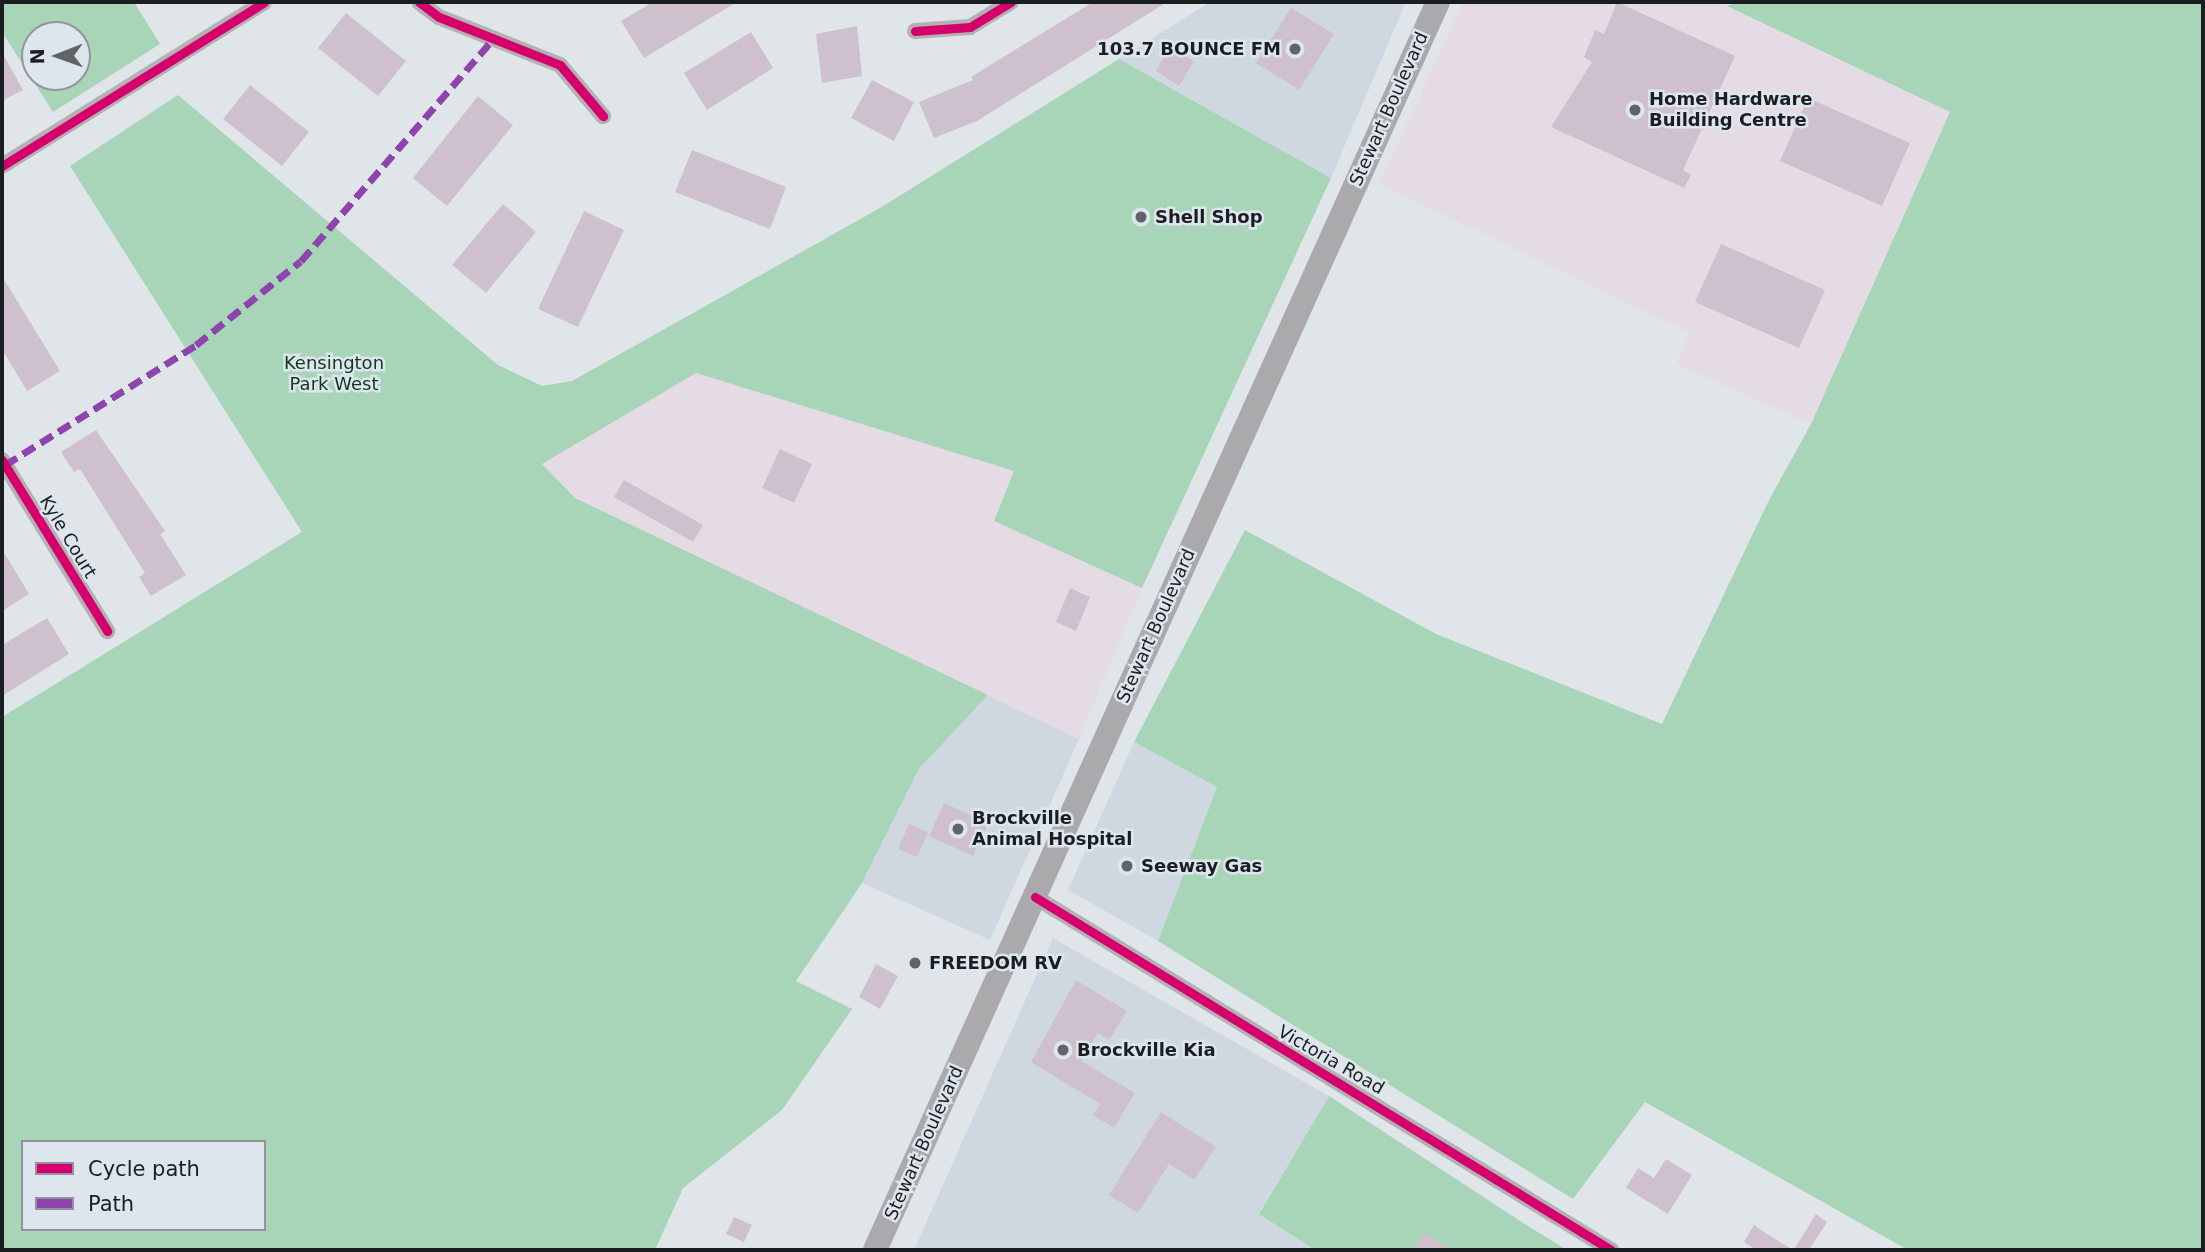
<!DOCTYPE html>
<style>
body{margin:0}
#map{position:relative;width:2205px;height:1252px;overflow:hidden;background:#e0e5ea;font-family:"DejaVu Sans",sans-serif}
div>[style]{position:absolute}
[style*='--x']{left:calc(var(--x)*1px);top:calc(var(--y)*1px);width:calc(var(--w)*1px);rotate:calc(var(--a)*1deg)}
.built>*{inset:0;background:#cfd8e1}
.industrial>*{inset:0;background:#e5dbe5}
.green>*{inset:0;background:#a8d4b8}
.building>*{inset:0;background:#cec1cd}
.street>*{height:16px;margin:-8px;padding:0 8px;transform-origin:8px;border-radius:8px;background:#b2b1b3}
.primary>*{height:24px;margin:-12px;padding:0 12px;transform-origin:12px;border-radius:12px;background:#aaaaad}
.quiet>*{height:7px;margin-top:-3.5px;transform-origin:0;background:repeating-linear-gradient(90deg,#8e44ad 0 14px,transparent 0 21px)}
.cycleway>*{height:9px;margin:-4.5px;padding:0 4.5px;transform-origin:4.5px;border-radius:4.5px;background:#d6006c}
.dots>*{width:19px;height:19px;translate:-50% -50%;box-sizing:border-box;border:4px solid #dde5ed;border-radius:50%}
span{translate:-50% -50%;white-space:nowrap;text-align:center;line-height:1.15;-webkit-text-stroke:5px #dde5ed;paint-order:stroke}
.poi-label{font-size:18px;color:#1b1e21;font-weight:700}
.right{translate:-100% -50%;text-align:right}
.left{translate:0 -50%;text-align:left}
.street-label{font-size:18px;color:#1b1e21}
.park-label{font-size:18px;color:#12371e}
.frame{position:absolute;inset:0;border:4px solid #1b1e21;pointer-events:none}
.legend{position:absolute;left:21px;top:1140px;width:245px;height:91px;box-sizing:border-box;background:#dde5ed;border:2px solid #8f959b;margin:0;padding:9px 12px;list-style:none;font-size:21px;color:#1b1e21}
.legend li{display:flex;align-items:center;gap:14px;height:35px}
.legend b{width:35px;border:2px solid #8f959b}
.north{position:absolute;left:21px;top:21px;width:70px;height:70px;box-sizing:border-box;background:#dde5ed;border:2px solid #8f959b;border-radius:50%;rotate:269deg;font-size:19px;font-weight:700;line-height:28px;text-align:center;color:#1b1e21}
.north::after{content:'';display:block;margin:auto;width:24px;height:32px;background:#606467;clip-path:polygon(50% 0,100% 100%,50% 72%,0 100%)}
</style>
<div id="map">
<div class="built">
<div style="clip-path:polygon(1210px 2px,1406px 2px,1331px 178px,1119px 59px)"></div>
<div style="clip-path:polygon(988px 695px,1079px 739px,990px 940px,862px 883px,919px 769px)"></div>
<div style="clip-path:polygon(1134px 742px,1217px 787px,1158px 941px,1068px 890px)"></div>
<div style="clip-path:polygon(1053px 938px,1329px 1096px,1259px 1213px,1315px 1250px,914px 1250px)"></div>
</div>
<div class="industrial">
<div style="clip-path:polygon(1463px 2px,1718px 2px,1950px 112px,1811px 424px,1676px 364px,1690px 333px,1379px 184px)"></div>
<div style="clip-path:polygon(696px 373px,1014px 471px,994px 521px,1142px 588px,1079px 739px,575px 498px,541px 464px)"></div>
</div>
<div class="green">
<div style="clip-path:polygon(evenodd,2px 2px,134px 2px,160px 44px,53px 112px,2px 32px,2px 2px,77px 35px,77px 77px,35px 77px,35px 35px,77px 35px)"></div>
<div style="clip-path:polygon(1737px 2px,2203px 2px,2203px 1250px,1908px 1250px,1645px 1102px,1573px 1199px,1158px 941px,1217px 787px,1134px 742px,1245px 530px,1436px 634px,1662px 724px,1769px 500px,1811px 424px,1950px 112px,1727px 6px)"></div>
<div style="clip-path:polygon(evenodd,1119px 59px,1331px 178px,1142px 588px,994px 521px,1014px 471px,696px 373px,542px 464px,575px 498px,988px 695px,919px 769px,862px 883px,796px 981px,852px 1009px,782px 1110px,683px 1188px,655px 1250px,2px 1250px,2px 717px,302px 532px,70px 166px,178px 95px,498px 365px,542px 386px,572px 381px,880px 208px,1119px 59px,23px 1142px,264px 1142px,264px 1229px,23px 1229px,23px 1142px)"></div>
<div style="clip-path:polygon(1329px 1096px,1528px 1226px,1567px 1250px,1315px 1250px,1259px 1214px)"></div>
</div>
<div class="building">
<div style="clip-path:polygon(653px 2px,737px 2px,644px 58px,621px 21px)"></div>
<div style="clip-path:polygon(1093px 2px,1167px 2px,977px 121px,934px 138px,919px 102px,973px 80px,971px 77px)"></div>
<div style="clip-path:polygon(1617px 2px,1735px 56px,1683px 170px,1691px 175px,1684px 188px,1551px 127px,1592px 62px,1584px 57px,1595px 30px,1604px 34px)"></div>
<div style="clip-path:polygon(1291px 8px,1334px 34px,1299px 90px,1256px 63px)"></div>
<div style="clip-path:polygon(346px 13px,406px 61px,378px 96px,318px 48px)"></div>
<div style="clip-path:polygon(857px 26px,862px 76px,822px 83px,816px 34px)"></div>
<div style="clip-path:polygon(751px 32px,773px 68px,707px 110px,684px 73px)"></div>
<div style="clip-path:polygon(1170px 47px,1194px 61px,1179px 86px,1156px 71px)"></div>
<div style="clip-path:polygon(2px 52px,23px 90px,2px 101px)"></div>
<div style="clip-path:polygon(872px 80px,914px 102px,894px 141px,851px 118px)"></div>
<div style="clip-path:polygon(250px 85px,309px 132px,282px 166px,223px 119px)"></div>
<div style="clip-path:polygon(478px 96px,513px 125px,447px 206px,413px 178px)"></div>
<div style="clip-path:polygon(1808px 98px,1910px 143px,1882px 206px,1780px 161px)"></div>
<div style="clip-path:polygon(692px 150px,786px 187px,770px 229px,675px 192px)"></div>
<div style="clip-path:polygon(503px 204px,536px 232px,486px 293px,452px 265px)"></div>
<div style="clip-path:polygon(584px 211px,624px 230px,578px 327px,538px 309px)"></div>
<div style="clip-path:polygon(1721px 244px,1825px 290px,1799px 348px,1695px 302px)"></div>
<div style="clip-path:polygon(2px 276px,60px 371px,27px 391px,2px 349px)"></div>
<div style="clip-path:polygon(96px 430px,165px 531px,160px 534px,186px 575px,151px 596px,139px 577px,145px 573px,80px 469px,74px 472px,61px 452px)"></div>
<div style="clip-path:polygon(780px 449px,812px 464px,794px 503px,762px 488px)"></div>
<div style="clip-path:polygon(624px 480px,703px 525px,693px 542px,614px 497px)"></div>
<div style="clip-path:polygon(2px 549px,29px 594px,2px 611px)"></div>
<div style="clip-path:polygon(1070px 588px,1090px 597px,1076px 631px,1056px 622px)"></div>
<div style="clip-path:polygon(47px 618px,69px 654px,2px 696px,2px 645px)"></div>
<div style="clip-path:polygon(944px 803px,988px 823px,973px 856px,929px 836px)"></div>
<div style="clip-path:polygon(909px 824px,928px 832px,917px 857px,898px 849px)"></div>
<div style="clip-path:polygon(876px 964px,898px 976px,880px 1009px,859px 997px)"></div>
<div style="clip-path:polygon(1076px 980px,1127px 1011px,1109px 1040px,1098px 1033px,1081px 1061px,1135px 1093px,1114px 1128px,1093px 1115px,1100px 1104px,1031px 1062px)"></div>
<div style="clip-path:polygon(1161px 1112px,1216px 1147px,1194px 1180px,1169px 1164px,1138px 1213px,1109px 1195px)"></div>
<div style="clip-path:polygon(1666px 1159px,1692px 1175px,1668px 1214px,1626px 1188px,1638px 1168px,1654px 1178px)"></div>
<div style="clip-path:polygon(1816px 1214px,1827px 1222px,1809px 1250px,1794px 1250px)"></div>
<div style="clip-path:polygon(734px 1217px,752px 1225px,744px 1242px,726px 1234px)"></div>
<div style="clip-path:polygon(1754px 1225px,1767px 1234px,1793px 1250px,1756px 1250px,1744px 1242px)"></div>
<div style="clip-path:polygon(1424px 1233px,1451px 1250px,1413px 1250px)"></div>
</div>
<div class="street">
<div style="--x:419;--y:2;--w:25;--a:37"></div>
<div style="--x:439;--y:17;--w:130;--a:21.6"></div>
<div style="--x:560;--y:65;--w:67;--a:49.9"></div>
<div style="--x:915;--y:31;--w:55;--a:-4.2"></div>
<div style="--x:970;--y:27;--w:48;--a:-31.4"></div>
<div style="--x:2;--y:166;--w:309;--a:-32"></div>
<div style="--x:2;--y:460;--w:201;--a:58.4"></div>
<div style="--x:1035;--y:897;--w:676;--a:31.5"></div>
</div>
<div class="primary">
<div style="--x:875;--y:1250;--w:1369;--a:-65.72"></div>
</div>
<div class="quiet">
<div style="--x:5;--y:465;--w:226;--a:-32.1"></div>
<div style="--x:196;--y:345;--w:134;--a:-38.7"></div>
<div style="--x:301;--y:261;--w:296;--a:-49.1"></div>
</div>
<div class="cycleway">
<div style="--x:419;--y:2;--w:25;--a:37"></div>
<div style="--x:439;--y:17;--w:130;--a:21.6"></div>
<div style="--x:560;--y:65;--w:67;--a:49.9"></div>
<div style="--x:915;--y:31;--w:55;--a:-4.2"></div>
<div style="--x:970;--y:27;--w:48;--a:-31.4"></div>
<div style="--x:2;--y:166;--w:309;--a:-32"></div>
<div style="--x:2;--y:460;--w:201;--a:58.4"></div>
<div style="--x:1035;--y:897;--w:676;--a:31.5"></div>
</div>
<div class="dots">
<div style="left:1295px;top:49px;background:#606467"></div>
<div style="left:1635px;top:110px;background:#606467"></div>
<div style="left:1141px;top:217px;background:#606467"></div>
<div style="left:958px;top:829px;background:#606467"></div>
<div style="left:1127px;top:866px;background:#606467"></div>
<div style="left:915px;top:963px;background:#606467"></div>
<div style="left:1063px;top:1050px;background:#606467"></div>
</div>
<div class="poi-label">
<span class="right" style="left:1281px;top:49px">103.7 BOUNCE FM</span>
<span class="left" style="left:1649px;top:110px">Home Hardware<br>Building Centre</span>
<span class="left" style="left:1155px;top:217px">Shell Shop</span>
<span class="left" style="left:972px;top:829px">Brockville<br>Animal Hospital</span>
<span class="left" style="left:1141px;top:866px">Seeway Gas</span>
<span class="left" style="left:929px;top:963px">FREEDOM RV</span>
<span class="left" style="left:1077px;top:1050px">Brockville Kia</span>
</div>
<div class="street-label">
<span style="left:1389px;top:109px;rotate:-66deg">Stewart Boulevard</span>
<span style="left:68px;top:537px;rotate:59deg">Kyle Court</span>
<span style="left:1156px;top:626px;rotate:-66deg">Stewart Boulevard</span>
<span style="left:1331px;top:1060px;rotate:30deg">Victoria Road</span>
<span style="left:924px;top:1143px;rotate:-66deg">Stewart Boulevard</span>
</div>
<div class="park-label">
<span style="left:334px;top:374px">Kensington<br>Park West</span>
</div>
<div class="frame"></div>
<ul class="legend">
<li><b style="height:9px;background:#d6006c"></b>Cycle path</li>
<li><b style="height:9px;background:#8e44ad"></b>Path</li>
</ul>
<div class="north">N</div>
</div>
